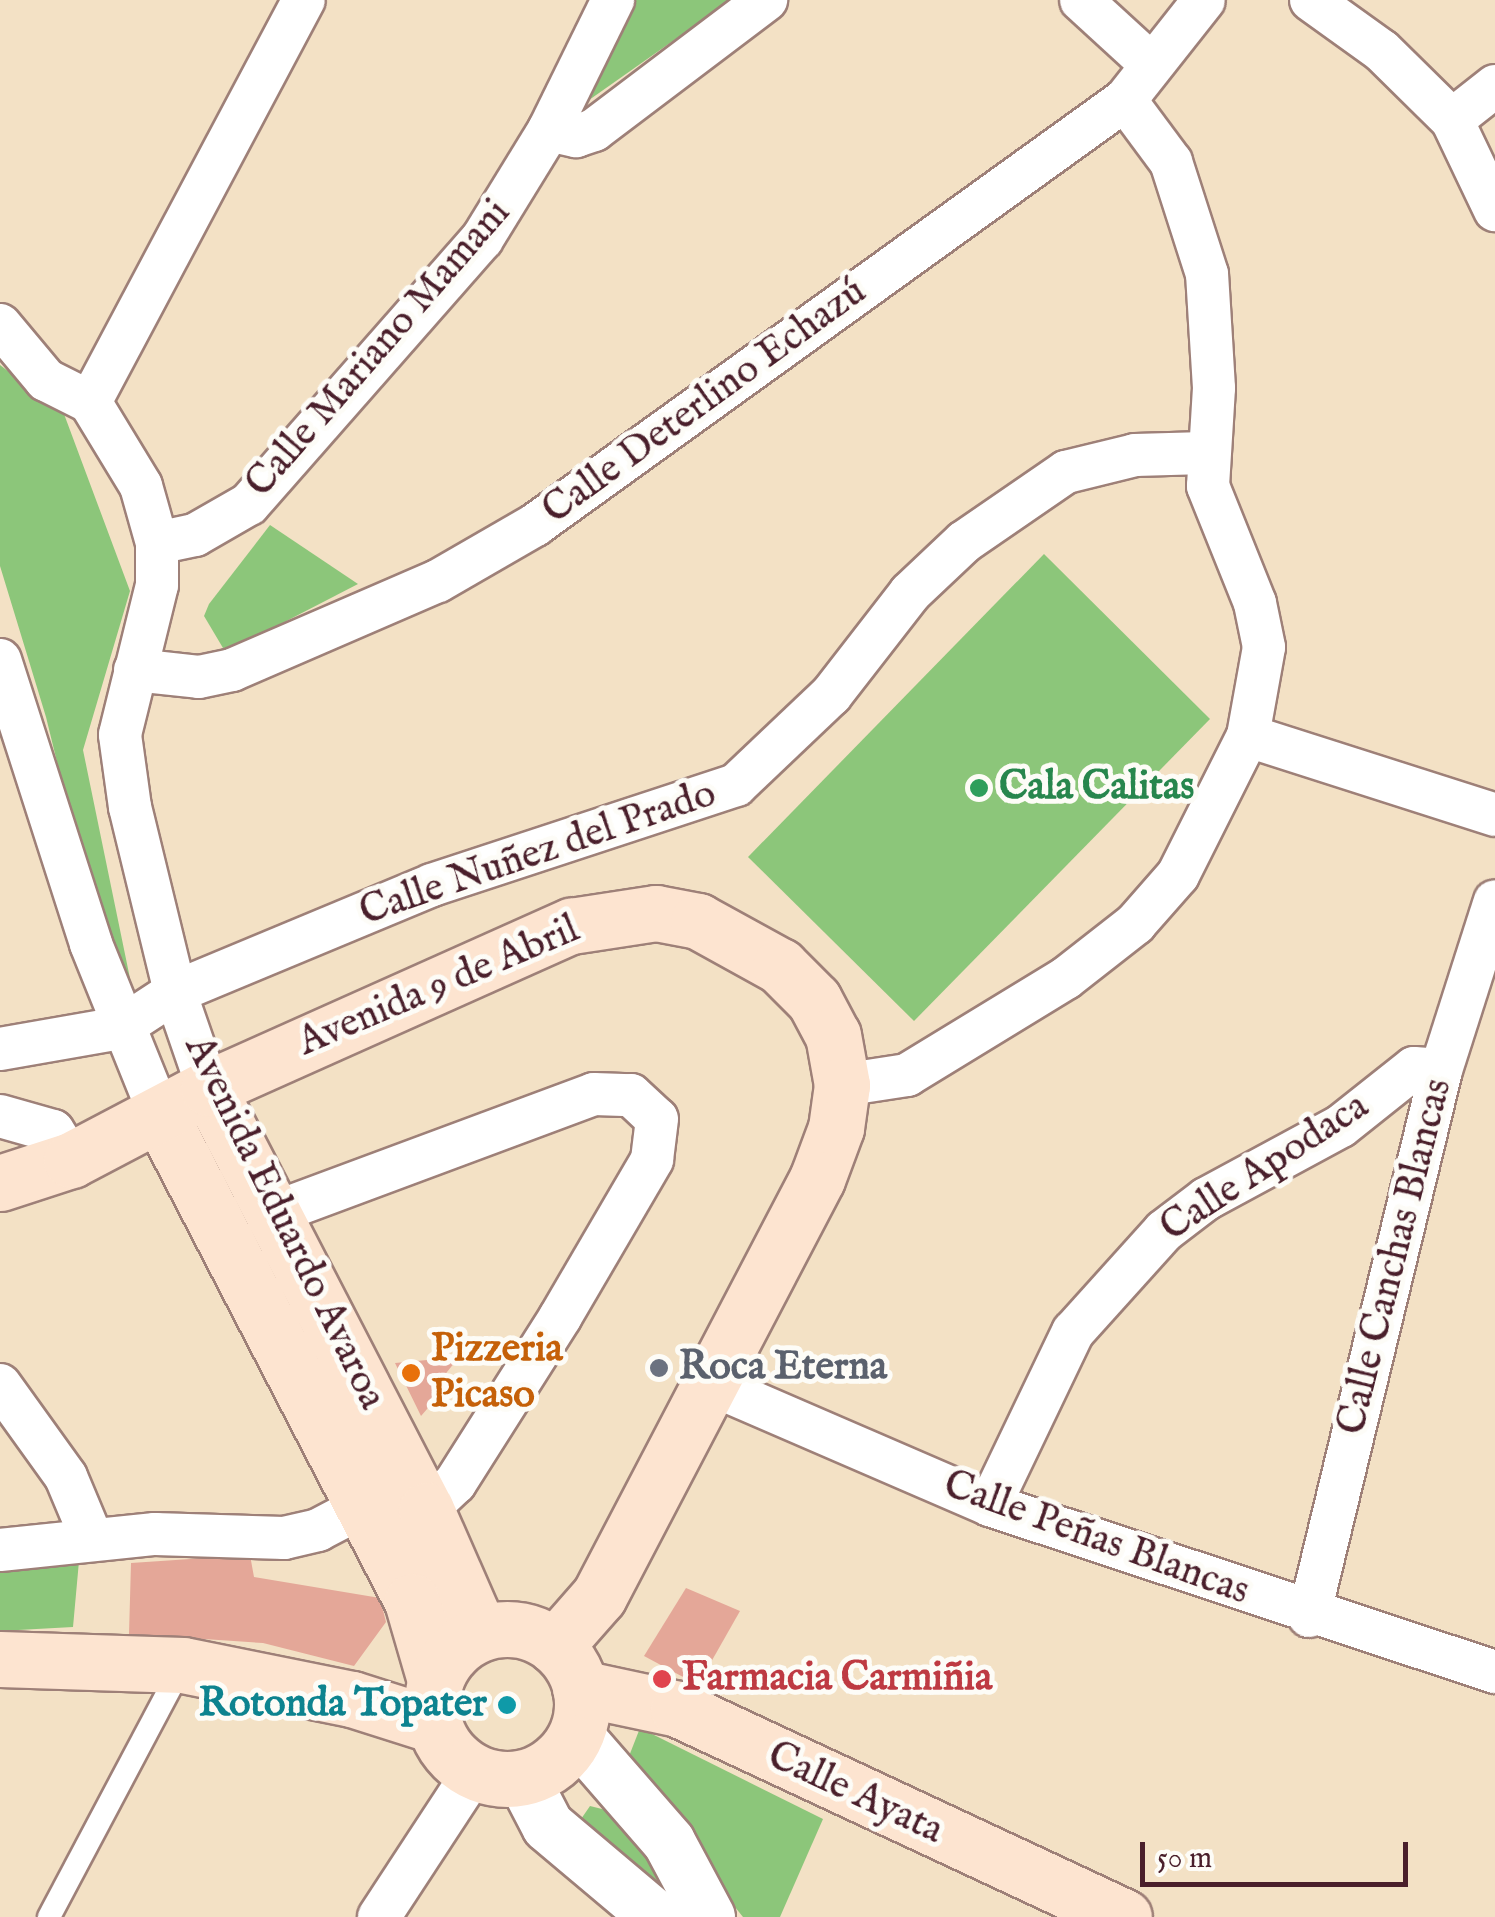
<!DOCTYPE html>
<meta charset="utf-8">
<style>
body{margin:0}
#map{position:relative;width:1495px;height:1917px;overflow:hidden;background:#f3e1c5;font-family:"IM FELL English",serif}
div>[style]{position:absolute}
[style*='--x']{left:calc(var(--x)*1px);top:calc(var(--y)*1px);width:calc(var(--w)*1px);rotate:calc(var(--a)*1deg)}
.green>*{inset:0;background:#8cc67a}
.building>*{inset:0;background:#e4a798}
.roads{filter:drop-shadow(2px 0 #9e8078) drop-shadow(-2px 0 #9e8078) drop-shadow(0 2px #9e8078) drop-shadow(0 -2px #9e8078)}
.service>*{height:22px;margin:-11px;padding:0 11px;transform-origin:11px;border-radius:11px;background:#fff}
.minor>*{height:42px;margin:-21px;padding:0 21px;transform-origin:21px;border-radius:21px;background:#fff}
.tertiary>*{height:52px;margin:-26px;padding:0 26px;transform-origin:26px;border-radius:26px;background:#fff}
.secondary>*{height:55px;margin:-27.5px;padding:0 27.5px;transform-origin:27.5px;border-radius:27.5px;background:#fde4d0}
.secondary>.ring{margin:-27.5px;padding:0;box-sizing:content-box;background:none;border:55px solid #fde4d0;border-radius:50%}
.dots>*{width:28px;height:28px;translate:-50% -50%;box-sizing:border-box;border:5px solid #fdfcf7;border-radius:50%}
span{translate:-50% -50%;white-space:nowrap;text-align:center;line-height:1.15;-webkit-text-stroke:10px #fdfcf7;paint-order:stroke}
.street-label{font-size:40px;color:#4a1f2b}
.leisure-label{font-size:40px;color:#27864d;font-weight:700}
.left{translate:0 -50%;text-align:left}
.food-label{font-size:40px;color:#c56008;font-weight:700}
.worship-label{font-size:40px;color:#5b616d;font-weight:700}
.health-label{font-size:40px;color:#be3a42;font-weight:700}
.culture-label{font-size:40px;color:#0d838f;font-weight:700}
.right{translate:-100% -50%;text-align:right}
.scale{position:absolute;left:1140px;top:1842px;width:268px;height:45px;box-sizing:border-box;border:5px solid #4a1f2b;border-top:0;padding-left:12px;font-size:30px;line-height:35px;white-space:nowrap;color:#4a1f2b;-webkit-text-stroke:8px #fdfcf7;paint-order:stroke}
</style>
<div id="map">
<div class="green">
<div style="clip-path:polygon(633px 0,731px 0,572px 112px)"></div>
<div style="clip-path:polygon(0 365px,64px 414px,130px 591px,83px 750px,133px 993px,115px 999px,46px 717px,0 566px)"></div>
<div style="clip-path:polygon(270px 525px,358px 584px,236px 647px,223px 648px,204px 616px,209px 604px)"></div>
<div style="clip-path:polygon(1044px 554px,1210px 719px,914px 1021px,748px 857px)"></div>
<div style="clip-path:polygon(79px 1561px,73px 1627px,0 1631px,0 1564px)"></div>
<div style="clip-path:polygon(640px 1728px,823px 1819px,780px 1917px,743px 1917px,624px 1769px)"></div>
<div style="clip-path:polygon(590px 1806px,606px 1810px,694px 1917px,579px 1822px)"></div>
</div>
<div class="building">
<div style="clip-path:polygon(459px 1357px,439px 1382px,440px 1394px,421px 1416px,395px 1363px)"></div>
<div style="clip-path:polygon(250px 1555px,254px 1577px,380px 1598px,386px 1622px,354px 1666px,263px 1643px,129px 1634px,131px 1563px)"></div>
<div style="clip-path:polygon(686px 1588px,740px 1611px,698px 1685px,644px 1656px)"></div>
</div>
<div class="roads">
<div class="service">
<div style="--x:49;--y:1917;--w:282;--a:-62.1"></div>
</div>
<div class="minor">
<div style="--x:1081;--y:0;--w:96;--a:42.5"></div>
<div style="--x:1311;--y:0;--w:87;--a:35.7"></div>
<div style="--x:1382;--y:51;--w:98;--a:44.6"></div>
<div style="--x:1452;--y:120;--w:100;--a:64.5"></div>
<div style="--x:1452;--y:120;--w:55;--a:-38.3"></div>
<div style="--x:549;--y:130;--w:28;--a:13"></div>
<div style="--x:576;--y:136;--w:19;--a:-18"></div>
<div style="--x:594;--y:130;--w:216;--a:-37.1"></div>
<div style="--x:0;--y:325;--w:72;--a:50.1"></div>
<div style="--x:46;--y:380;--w:49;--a:26.6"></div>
<div style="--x:90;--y:402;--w:98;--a:58.7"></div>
<div style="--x:141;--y:486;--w:59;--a:74.3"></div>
<div style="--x:157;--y:543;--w:42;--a:90"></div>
<div style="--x:157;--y:585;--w:154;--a:103.9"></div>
<div style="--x:120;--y:735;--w:73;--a:82.1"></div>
<div style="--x:130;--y:807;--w:190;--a:76.3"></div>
<div style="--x:175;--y:992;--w:102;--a:71"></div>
<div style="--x:90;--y:402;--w:455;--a:-62"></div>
<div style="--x:157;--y:543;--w:39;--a:-12"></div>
<div style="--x:195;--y:535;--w:62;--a:-29.9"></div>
<div style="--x:249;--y:504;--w:353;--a:-48.7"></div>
<div style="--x:482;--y:239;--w:128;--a:-58.4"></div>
<div style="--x:549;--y:130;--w:145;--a:-63.8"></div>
<div style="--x:0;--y:660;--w:298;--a:72.2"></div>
<div style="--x:91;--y:944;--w:184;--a:68"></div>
<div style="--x:135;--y:670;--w:64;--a:6.2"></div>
<div style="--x:199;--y:677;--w:34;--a:-12"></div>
<div style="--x:232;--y:670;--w:224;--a:-23.4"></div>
<div style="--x:438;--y:581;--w:112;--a:-30"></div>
<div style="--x:535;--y:525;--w:727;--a:-35.77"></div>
<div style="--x:1125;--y:100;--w:127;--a:-51.7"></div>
<div style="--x:1248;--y:736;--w:259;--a:17.7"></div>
<div style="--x:0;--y:1049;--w:122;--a:-9.9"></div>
<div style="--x:120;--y:1028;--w:66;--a:-33.2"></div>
<div style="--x:175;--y:992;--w:278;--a:-22.6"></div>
<div style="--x:432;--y:885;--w:320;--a:-18.2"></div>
<div style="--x:736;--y:785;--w:131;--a:-43.5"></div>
<div style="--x:831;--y:695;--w:129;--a:-52.2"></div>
<div style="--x:910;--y:593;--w:74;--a:-43.4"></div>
<div style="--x:964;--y:542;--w:124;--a:-34.5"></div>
<div style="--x:1066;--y:472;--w:71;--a:-13.8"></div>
<div style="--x:1135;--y:455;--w:70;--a:-1.6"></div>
<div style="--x:842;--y:1085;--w:66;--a:-8.7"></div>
<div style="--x:907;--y:1075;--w:186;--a:-31.4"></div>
<div style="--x:1066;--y:978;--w:88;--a:-38"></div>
<div style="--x:1135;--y:924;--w:65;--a:-48.7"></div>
<div style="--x:1178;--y:875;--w:156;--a:-63.3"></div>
<div style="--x:1248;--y:736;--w:90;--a:-79.8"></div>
<div style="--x:1264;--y:647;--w:45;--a:-101.6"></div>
<div style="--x:1255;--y:603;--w:126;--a:-111.9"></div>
<div style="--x:1208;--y:486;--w:98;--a:-86.5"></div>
<div style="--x:1214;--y:388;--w:114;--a:-93.5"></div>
<div style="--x:1207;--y:274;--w:118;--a:-107.8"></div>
<div style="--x:1171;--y:162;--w:77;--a:-126.6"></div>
<div style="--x:0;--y:1116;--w:55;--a:15.8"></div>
<div style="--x:53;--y:1131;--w:34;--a:58"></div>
<div style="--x:274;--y:1213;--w:341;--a:-20.4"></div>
<div style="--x:594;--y:1094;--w:37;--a:2"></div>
<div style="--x:631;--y:1095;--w:35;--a:43"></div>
<div style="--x:657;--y:1119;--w:41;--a:97"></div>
<div style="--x:652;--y:1160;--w:181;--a:120.3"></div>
<div style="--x:561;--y:1316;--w:198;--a:122.4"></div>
<div style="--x:455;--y:1483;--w:40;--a:137"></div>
<div style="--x:706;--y:1382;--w:309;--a:23.4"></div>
<div style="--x:990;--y:1505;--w:532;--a:18.3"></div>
<div style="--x:0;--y:1385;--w:113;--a:54.3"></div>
<div style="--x:66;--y:1477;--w:67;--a:67.2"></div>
<div style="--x:990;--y:1505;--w:192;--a:-64.4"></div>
<div style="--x:1073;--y:1332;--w:136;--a:-48"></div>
<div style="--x:1164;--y:1231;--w:53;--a:-37.3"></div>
<div style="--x:1206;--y:1199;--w:153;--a:-28.4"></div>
<div style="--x:1341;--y:1126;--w:93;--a:-38.5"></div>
<div style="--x:1414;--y:1068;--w:27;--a:4"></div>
<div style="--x:0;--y:1550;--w:156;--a:-5.9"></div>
<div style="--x:155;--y:1534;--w:129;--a:1.8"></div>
<div style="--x:284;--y:1538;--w:35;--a:-13"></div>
<div style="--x:318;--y:1530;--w:52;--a:-27.6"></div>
<div style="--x:1309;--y:1616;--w:562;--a:-76.41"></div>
<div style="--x:1441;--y:1070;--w:177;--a:-72.3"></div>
<div style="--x:379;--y:1917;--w:173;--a:-56.8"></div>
</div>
<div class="tertiary">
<div style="--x:576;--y:1735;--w:142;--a:49"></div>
<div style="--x:669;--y:1842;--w:85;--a:61.9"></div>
<div style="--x:523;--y:1778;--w:54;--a:62.5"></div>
<div style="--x:548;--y:1826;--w:141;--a:40.1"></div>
</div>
<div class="secondary">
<div style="--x:208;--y:1088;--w:475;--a:62.7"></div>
<div style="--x:426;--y:1510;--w:134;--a:66.3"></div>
<div style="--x:160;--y:1115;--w:547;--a:62.59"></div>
<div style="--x:412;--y:1601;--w:82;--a:73.8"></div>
<div style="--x:0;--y:1183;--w:75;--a:-17.9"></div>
<div style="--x:71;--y:1160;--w:155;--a:-27.7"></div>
<div style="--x:208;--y:1088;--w:398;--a:-24.1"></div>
<div style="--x:571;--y:926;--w:86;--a:-8.7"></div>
<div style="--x:656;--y:913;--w:43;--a:10.8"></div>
<div style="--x:698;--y:921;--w:94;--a:28.8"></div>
<div style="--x:780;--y:966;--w:48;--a:45"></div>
<div style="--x:814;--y:1000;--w:40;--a:62"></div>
<div style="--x:833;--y:1035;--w:51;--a:79.8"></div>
<div style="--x:842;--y:1085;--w:43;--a:97.9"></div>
<div style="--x:836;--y:1128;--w:54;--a:110.4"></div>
<div style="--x:817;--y:1179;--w:471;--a:117.6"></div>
<div style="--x:599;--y:1596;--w:67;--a:131.3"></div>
<div class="ring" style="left:432px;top:1629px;width:95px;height:95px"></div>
<div style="--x:0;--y:1659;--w:183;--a:1.9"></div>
<div style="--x:183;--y:1665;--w:172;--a:11.4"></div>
<div style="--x:352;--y:1699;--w:86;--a:17.6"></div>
<div style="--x:580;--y:1688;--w:100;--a:12.1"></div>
<div style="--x:678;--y:1709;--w:492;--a:25"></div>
</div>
</div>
<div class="dots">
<div style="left:979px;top:788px;background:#2e9e5b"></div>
<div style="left:659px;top:1368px;background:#6b7280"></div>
<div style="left:411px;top:1373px;background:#e8710a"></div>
<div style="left:662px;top:1679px;background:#e0444e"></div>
<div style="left:507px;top:1705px;background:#0f9aa8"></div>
</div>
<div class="street-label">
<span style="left:379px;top:349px;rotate:-49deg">Calle Mariano Mamani</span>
<span style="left:705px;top:402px;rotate:-36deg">Calle Deterlino Echazú</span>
<span style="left:538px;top:854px;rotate:-19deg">Calle Nuñez del Prado</span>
<span style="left:439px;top:987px;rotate:-23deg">Avenida 9 de Abril</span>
<span style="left:1265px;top:1168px;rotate:-33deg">Calle Apodaca</span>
<span style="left:284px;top:1223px;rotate:64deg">Avenida Eduardo Avaroa</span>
<span style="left:1396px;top:1257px;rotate:-76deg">Calle Canchas Blancas</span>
<span style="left:1096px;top:1539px;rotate:20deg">Calle Peñas Blancas</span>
<span style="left:855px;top:1794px;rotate:25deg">Calle Ayata</span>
</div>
<div class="leisure-label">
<span class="left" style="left:999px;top:788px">Cala Calitas</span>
</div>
<div class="food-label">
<span class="left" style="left:431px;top:1373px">Pizzeria<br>Picaso</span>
</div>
<div class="worship-label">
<span class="left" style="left:679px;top:1368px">Roca Eterna</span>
</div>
<div class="health-label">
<span class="left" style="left:682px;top:1679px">Farmacia Carmiñia</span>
</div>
<div class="culture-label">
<span class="right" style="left:487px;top:1705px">Rotonda Topater</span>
</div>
<div class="scale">50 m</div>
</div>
